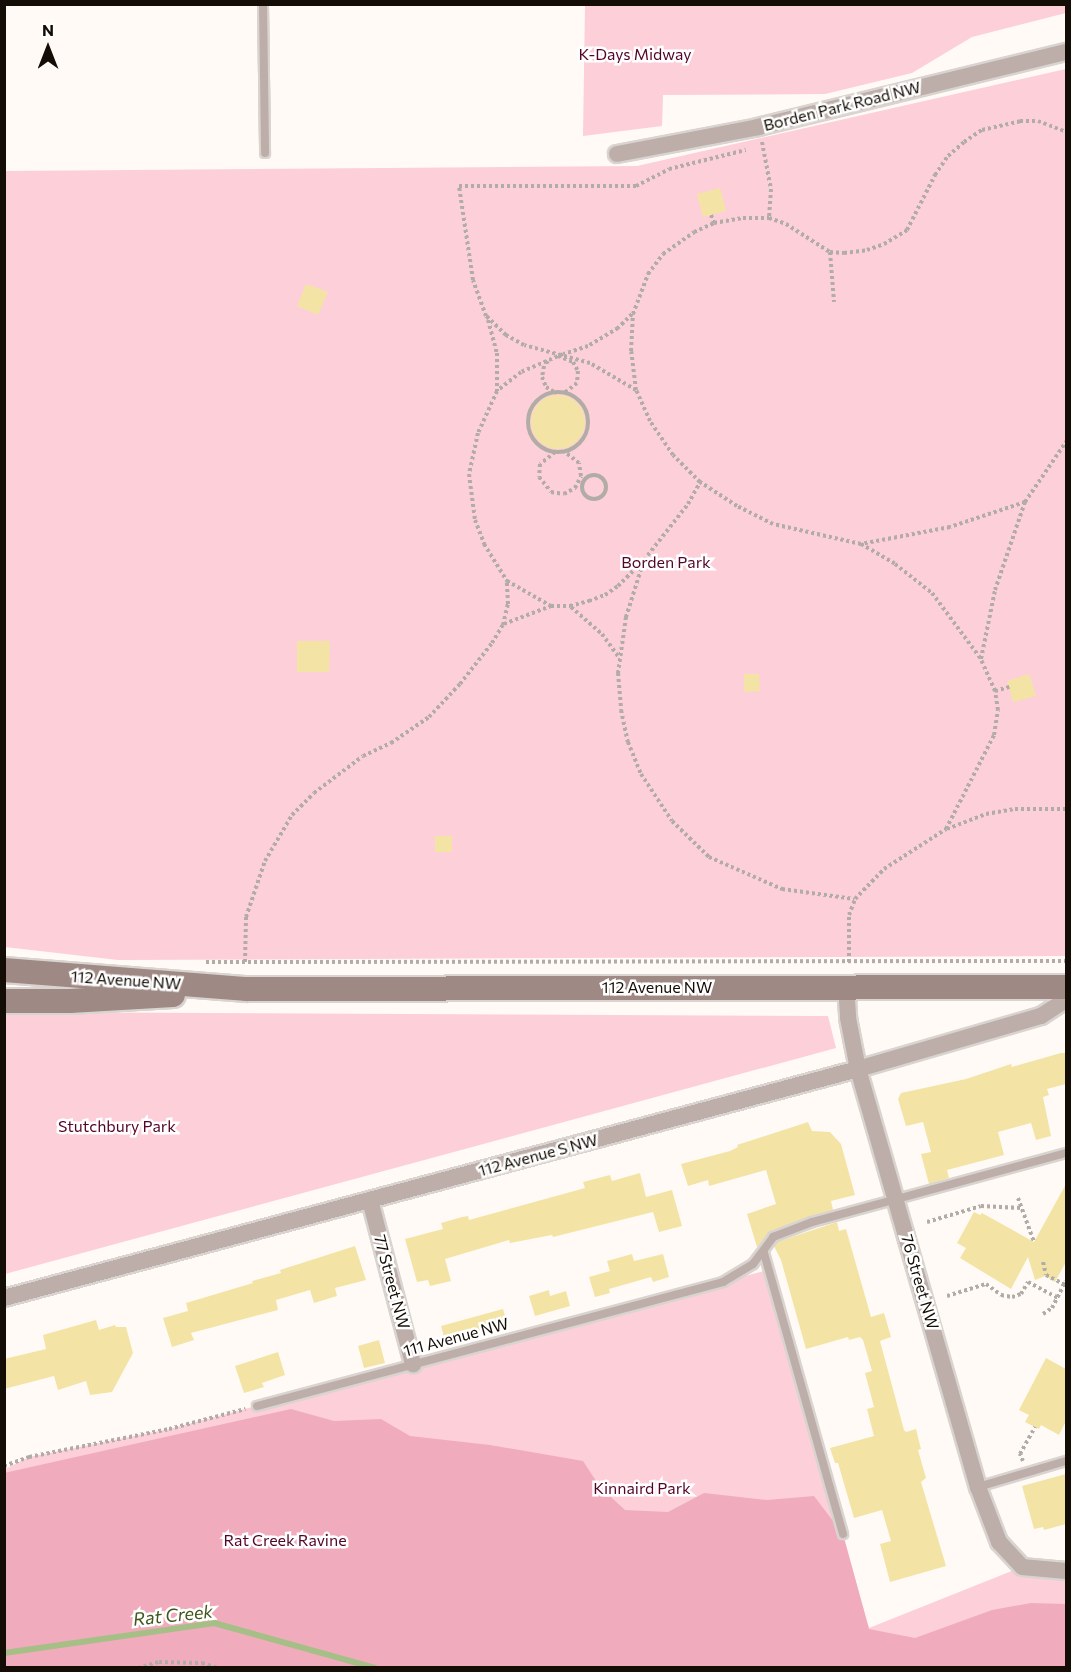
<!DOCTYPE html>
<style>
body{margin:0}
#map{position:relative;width:1071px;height:1672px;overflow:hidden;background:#fffaf5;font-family:Commissioner,sans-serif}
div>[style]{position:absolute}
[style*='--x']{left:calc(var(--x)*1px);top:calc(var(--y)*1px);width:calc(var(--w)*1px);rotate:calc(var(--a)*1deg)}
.green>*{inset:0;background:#fdcfd9}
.forest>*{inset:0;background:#f0acbc}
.stream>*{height:6px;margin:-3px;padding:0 3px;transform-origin:3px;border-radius:3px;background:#a6bf86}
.building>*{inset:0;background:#f3e4a5}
.round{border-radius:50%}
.path>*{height:4px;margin-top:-2px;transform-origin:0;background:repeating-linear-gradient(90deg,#b2aca6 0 3px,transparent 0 6px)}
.path>.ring{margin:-2px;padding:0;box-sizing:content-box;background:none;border:4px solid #b2aca6;border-radius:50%}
.roads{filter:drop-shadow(2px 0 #d9d4cf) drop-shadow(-2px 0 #d9d4cf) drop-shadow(0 2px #d9d4cf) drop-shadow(0 -2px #d9d4cf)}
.lane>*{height:8px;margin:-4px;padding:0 4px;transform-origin:4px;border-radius:4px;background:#bdaeaa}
.street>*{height:16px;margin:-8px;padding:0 8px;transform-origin:8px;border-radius:8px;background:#bdaeaa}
.secondary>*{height:24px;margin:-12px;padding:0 12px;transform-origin:12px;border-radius:12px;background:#9f8984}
span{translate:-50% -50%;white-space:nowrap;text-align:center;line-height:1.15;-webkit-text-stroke:5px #fff;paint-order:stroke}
.park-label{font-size:16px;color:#540426}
.street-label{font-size:16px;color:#140d05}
.water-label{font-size:18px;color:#40561a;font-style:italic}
.frame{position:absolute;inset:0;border:6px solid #140d05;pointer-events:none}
.north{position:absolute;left:18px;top:18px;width:60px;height:60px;-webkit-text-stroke:4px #fff;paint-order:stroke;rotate:0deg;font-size:16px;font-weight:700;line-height:24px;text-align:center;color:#140d05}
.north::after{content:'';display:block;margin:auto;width:21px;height:27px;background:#140d05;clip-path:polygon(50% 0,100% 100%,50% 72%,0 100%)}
</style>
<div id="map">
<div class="green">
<div style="clip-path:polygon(585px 5px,1066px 4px,1066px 13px,972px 37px,912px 73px,825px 94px,663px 95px,662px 126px,583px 136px)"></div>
<div style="clip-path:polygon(1066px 69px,1066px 956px,118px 960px,5px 947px,5px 171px,637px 166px)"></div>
<div style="clip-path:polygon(5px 1012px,828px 1016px,836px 1048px,5px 1274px)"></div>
<div style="clip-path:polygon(768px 1270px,869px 1628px,1022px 1567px,1066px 1571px,1066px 1667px,5px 1668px,5px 1469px,29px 1457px,169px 1429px)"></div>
</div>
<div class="forest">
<div style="clip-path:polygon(291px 1409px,334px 1421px,381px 1419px,410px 1436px,490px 1445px,583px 1461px,600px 1487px,625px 1510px,668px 1512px,704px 1493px,767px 1500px,814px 1496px,843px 1534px,869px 1629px,915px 1638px,992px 1610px,1031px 1603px,1066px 1604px,1066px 1667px,5px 1667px,4px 1473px)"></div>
</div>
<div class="stream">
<div style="--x:4;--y:1653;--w:212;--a:-8.1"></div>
<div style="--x:214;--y:1623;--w:167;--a:15.6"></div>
</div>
<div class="building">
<div style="clip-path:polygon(720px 188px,726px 211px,703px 217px,697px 194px)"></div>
<div style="clip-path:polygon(306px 284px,328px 292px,318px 315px,297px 306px)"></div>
<div class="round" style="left:531px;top:395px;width:54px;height:54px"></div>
<div style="clip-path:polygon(297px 641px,330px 641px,329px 672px,297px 672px)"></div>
<div style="clip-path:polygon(744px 674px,759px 674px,760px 691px,744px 692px)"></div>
<div style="clip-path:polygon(1029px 674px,1036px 696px,1013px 702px,1007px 681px)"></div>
<div style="clip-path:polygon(435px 836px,452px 836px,452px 852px,435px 852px)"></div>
<div style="clip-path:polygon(1061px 1053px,1066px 1053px,1066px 1084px,1047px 1089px,1049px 1095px,1043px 1097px,1051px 1136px,1036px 1140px,1031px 1123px,998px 1132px,1004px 1155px,947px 1170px,949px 1178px,929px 1184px,921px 1154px,931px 1152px,923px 1122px,906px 1126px,898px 1099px,901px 1093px,966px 1079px,1011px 1064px,1012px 1067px)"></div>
<div style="clip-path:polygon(808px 1122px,812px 1131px,830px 1132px,841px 1144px,855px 1195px,831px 1201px,833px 1210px,771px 1231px,757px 1247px,747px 1214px,776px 1204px,766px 1170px,709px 1186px,708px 1180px,688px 1186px,681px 1164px,730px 1151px,738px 1147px,737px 1145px)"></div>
<div style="clip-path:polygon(640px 1173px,646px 1197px,672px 1190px,682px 1226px,659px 1232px,653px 1212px,553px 1237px,552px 1235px,510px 1243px,509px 1240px,445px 1259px,451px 1281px,430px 1286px,428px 1280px,417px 1282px,405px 1239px,443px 1229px,441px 1223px,462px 1217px,468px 1216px,469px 1220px,585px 1188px,583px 1182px,610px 1175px,612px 1181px)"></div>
<div style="clip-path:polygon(1066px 1184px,1066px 1262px,1055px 1282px,1045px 1276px,1035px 1280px,1028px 1257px,1011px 1289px,960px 1258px,966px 1248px,957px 1243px,974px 1212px,980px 1215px,982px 1213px,1034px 1242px)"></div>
<div style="clip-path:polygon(837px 1222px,839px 1231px,846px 1229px,871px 1317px,884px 1313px,891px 1337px,880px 1341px,904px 1430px,906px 1432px,916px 1429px,921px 1449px,918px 1450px,926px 1478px,921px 1482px,946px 1566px,890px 1582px,880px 1544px,891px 1541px,882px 1510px,854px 1518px,838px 1463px,835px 1463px,830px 1448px,874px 1436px,867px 1409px,874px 1407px,865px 1373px,872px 1371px,863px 1340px,860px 1337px,849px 1340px,848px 1337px,806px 1349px,781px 1260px,774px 1246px,777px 1242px)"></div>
<div style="clip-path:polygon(355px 1246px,366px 1280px,335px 1288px,337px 1296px,314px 1303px,310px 1290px,276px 1300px,278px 1310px,191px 1333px,194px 1340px,172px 1347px,163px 1318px,188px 1311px,186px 1303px,253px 1283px,252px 1281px,281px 1273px,280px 1270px)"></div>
<div style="clip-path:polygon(632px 1254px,634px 1261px,663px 1254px,669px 1277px,653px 1282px,651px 1277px,609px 1289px,610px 1293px,595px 1297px,589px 1277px,610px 1271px,607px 1261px)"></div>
<div style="clip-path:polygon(549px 1290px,550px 1296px,566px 1291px,570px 1306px,535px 1316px,529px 1296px)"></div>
<div style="clip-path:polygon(503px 1309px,507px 1323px,469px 1334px,471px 1341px,447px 1348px,441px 1326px)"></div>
<div style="clip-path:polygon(96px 1320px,99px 1330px,115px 1325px,116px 1327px,126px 1327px,133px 1353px,112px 1392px,90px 1395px,86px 1381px,58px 1390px,54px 1376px,4px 1389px,4px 1359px,46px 1349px,43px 1335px)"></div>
<div style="clip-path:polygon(379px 1340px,385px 1363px,364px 1368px,358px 1346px)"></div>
<div style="clip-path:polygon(278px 1352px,285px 1375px,262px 1383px,264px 1387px,244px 1393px,235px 1366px)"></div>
<div style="clip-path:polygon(1046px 1358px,1066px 1369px,1066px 1421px,1059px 1435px,1041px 1425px,1039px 1429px,1025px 1422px,1029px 1415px,1019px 1410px)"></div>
<div style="clip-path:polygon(1066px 1474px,1066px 1524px,1044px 1530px,1043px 1527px,1034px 1529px,1022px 1486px)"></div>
</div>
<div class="path">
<div style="--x:762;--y:142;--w:48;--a:79.2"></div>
<div style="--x:771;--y:189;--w:29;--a:94"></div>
<div style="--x:711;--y:215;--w:9;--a:69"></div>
<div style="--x:830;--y:252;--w:50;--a:85.4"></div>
<div style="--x:632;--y:314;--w:20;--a:135"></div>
<div style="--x:618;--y:328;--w:35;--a:149"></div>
<div style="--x:588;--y:346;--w:26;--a:162"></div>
<div style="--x:563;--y:354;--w:46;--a:156.8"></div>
<div style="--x:521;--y:372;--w:31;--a:142"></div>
<div style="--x:497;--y:391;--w:46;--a:114.3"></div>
<div style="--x:478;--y:433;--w:42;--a:102.4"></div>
<div style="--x:469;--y:474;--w:46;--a:82.6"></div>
<div style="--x:475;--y:520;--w:26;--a:69"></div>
<div style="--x:484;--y:544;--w:44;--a:58.1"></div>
<div style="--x:507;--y:581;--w:51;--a:29.6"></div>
<div style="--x:551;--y:606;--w:19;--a:0"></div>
<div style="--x:570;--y:606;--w:20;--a:-15"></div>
<div style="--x:589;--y:601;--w:17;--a:-21"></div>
<div style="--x:605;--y:595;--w:16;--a:-35"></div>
<div style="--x:618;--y:586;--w:37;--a:-45"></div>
<div style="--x:644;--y:560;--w:71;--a:-51.8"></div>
<div style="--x:688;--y:504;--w:25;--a:-61"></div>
<div style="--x:488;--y:320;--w:34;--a:75"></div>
<div style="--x:497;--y:353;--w:38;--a:90"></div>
<div style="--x:558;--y:356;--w:16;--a:22"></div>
<div style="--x:573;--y:362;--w:10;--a:61"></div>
<div style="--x:578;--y:371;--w:12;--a:95"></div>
<div style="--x:577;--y:383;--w:16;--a:142"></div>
<div style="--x:548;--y:361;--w:6;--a:129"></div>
<div style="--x:544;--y:366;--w:11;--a:100"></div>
<div style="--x:542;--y:377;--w:11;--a:68"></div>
<div style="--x:546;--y:387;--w:12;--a:31"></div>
<div style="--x:636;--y:390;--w:53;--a:-149.6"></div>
<div style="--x:590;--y:363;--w:68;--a:-164.7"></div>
<div style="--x:524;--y:345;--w:21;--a:-151"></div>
<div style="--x:506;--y:335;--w:28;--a:-136"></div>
<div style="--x:486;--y:316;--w:38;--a:-110"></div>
<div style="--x:473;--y:280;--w:95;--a:-98.5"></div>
<div style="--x:459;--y:186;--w:177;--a:0"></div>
<div style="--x:636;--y:186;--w:37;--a:-27"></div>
<div style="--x:669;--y:169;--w:79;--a:-13.9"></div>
<div class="ring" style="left:528px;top:392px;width:56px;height:56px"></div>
<div style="--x:555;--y:452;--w:19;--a:141"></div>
<div style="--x:540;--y:464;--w:13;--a:94"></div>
<div style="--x:539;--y:477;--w:19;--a:51"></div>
<div style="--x:551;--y:492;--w:13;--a:9"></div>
<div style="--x:564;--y:494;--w:13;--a:-29"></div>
<div style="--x:575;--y:488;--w:13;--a:-63"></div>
<div style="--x:581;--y:476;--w:13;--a:-99"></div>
<div style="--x:579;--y:463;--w:18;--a:-142"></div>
<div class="ring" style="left:582px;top:475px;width:20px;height:20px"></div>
<div style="--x:1025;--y:502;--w:79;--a:161.6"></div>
<div style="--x:950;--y:527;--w:91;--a:169.2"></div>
<div style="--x:861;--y:544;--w:90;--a:-167.2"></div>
<div style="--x:773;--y:524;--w:40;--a:-153.4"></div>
<div style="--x:737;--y:506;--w:44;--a:-147"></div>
<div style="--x:700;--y:482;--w:38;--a:-135"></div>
<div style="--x:673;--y:455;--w:41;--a:-124.1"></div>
<div style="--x:650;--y:421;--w:34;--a:-114"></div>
<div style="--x:636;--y:390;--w:39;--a:-97"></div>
<div style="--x:631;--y:351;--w:37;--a:-87"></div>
<div style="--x:633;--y:314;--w:43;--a:-69.4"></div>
<div style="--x:648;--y:274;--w:25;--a:-53"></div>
<div style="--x:663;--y:254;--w:38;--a:-35"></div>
<div style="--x:694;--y:232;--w:22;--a:-24"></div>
<div style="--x:714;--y:223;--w:29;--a:-10"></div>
<div style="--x:743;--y:218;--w:26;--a:0"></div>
<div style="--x:769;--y:218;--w:18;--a:19"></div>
<div style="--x:786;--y:224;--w:52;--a:32.5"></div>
<div style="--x:830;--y:252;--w:14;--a:4"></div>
<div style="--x:844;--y:253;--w:23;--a:-7"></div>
<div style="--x:867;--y:250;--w:18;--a:-19"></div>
<div style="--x:884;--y:244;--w:27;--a:-31"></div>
<div style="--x:907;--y:230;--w:62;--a:-63"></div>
<div style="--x:935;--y:175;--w:23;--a:-56"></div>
<div style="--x:948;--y:156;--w:21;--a:-41"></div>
<div style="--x:964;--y:142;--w:22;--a:-34"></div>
<div style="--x:982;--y:130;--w:39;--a:-13"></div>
<div style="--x:1020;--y:121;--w:18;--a:0"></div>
<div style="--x:1038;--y:121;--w:30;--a:21"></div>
<div style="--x:861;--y:544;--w:39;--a:30"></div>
<div style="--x:895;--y:564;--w:47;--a:38.1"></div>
<div style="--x:932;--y:593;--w:82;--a:53.4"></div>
<div style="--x:643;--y:563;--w:57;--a:107.5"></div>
<div style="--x:626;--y:617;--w:57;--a:98.1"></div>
<div style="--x:618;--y:673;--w:37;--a:85"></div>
<div style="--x:621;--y:710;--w:33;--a:78"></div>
<div style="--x:628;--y:742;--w:35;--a:68"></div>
<div style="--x:641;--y:774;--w:56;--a:56.6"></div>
<div style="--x:672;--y:821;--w:52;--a:44.2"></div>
<div style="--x:709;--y:857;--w:80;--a:23.7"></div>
<div style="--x:782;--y:889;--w:73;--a:7.9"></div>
<div style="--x:571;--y:607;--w:41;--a:41.1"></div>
<div style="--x:602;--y:634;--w:29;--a:54"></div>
<div style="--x:504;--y:624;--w:50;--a:-21"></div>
<div style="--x:995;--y:691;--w:15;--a:-16"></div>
<div style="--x:947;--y:829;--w:42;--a:-21"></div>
<div style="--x:986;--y:814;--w:29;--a:-10"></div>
<div style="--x:1015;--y:809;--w:51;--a:0"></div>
<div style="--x:206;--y:962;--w:860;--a:-0.07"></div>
<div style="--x:245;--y:962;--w:45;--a:-88.7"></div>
<div style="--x:246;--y:917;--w:59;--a:-71.3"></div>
<div style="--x:265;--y:861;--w:53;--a:-59.6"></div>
<div style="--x:292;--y:815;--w:31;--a:-45"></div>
<div style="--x:314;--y:793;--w:61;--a:-37.1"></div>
<div style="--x:363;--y:756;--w:31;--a:-25"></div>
<div style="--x:391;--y:743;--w:46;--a:-34.4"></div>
<div style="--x:429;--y:717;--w:45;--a:-46.8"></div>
<div style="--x:460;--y:684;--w:52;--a:-52"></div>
<div style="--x:492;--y:643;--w:21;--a:-59"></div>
<div style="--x:503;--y:625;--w:22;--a:-77"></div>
<div style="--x:508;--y:604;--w:22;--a:-93"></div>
<div style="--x:849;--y:962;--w:47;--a:-90"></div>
<div style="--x:849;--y:915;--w:17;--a:-69"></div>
<div style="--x:855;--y:899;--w:42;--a:-46"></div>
<div style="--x:884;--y:869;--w:74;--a:-32.8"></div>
<div style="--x:946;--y:829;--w:106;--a:-62.9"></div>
<div style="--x:994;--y:735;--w:25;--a:-81"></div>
<div style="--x:998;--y:710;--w:19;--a:-99"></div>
<div style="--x:995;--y:691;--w:35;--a:-114"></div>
<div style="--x:981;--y:659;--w:70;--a:-78.5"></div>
<div style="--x:995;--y:590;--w:93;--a:-71.2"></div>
<div style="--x:1025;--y:502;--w:73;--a:-55.7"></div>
<div style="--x:1018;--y:1198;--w:47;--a:70"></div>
<div style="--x:927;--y:1222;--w:56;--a:-16.5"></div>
<div style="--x:981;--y:1206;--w:40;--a:2.9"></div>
<div style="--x:1043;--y:1262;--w:13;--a:77"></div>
<div style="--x:1046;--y:1275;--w:22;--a:27"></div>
<div style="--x:947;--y:1296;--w:41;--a:-17.1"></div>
<div style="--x:986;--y:1284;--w:19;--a:36"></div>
<div style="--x:1001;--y:1295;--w:11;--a:10"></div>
<div style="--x:1012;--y:1297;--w:9;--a:-18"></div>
<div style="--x:1021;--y:1294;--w:14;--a:-60"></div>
<div style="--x:1028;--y:1282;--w:34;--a:28"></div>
<div style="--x:1043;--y:1314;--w:11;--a:-34"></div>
<div style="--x:1052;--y:1308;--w:30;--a:-63"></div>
<div style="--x:1023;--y:1461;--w:8;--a:-113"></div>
<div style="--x:1020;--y:1454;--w:31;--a:-61"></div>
<div style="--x:4;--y:1466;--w:27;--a:-20"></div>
<div style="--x:29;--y:1457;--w:143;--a:-11.3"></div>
<div style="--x:169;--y:1429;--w:79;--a:-14.7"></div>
<div style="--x:138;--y:1668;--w:22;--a:-16"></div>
<div style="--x:159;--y:1662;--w:43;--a:1.3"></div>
<div style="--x:202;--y:1663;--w:16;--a:18"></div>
</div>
<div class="roads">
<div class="lane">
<div style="--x:263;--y:4;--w:149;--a:89.2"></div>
<div style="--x:764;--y:1253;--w:292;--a:74.3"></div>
<div style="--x:257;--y:1406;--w:482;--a:-14.9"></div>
<div style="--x:723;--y:1282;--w:35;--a:-31"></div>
<div style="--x:753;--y:1264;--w:34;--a:-53"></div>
<div style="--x:773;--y:1237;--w:42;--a:-21"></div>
<div style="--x:812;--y:1222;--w:263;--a:-15.2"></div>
<div style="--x:978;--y:1487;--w:92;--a:-16.5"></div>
</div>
<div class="street">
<div style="--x:617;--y:154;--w:144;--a:-10.8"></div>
<div style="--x:758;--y:127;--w:317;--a:-13.7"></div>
<div style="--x:846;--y:986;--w:32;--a:86"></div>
<div style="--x:848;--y:1018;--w:52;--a:78.9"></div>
<div style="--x:858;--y:1069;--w:435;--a:74"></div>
<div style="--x:978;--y:1487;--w:59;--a:69.1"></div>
<div style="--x:999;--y:1542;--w:34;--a:47"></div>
<div style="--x:1022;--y:1567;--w:44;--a:5.2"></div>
<div style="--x:370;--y:1200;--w:170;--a:75.3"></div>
<div style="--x:4;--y:1298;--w:884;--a:-15.01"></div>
<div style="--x:858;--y:1069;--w:191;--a:-16.2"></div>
<div style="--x:1041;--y:1016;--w:30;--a:-33"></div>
</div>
<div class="secondary">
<div style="--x:4;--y:970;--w:244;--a:4.5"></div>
<div style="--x:247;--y:989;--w:819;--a:-0.14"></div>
<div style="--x:4;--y:1001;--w:66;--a:0"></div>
<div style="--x:70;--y:1001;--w:103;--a:-3.3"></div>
</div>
</div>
<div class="park-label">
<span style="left:635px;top:54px">K-Days Midway</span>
<span style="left:666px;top:562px">Borden Park</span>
<span style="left:117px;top:1126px">Stutchbury Park</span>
<span style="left:642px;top:1488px">Kinnaird Park</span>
<span style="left:285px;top:1540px">Rat Creek Ravine</span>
</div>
<div class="street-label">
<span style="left:842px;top:106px;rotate:-14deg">Borden Park Road NW</span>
<span style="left:126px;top:980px;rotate:4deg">112 Avenue NW</span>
<span style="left:657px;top:987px">112 Avenue NW</span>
<span style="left:538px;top:1155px;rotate:-15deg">112 Avenue S NW</span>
<span style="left:392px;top:1282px;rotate:75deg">77 Street NW</span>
<span style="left:920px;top:1282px;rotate:74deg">76 Street NW</span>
<span style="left:456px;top:1337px;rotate:-15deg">111 Avenue NW</span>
</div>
<div class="water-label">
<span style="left:173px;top:1615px;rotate:-6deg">Rat Creek</span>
</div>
<div class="frame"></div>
<div class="north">N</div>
</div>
